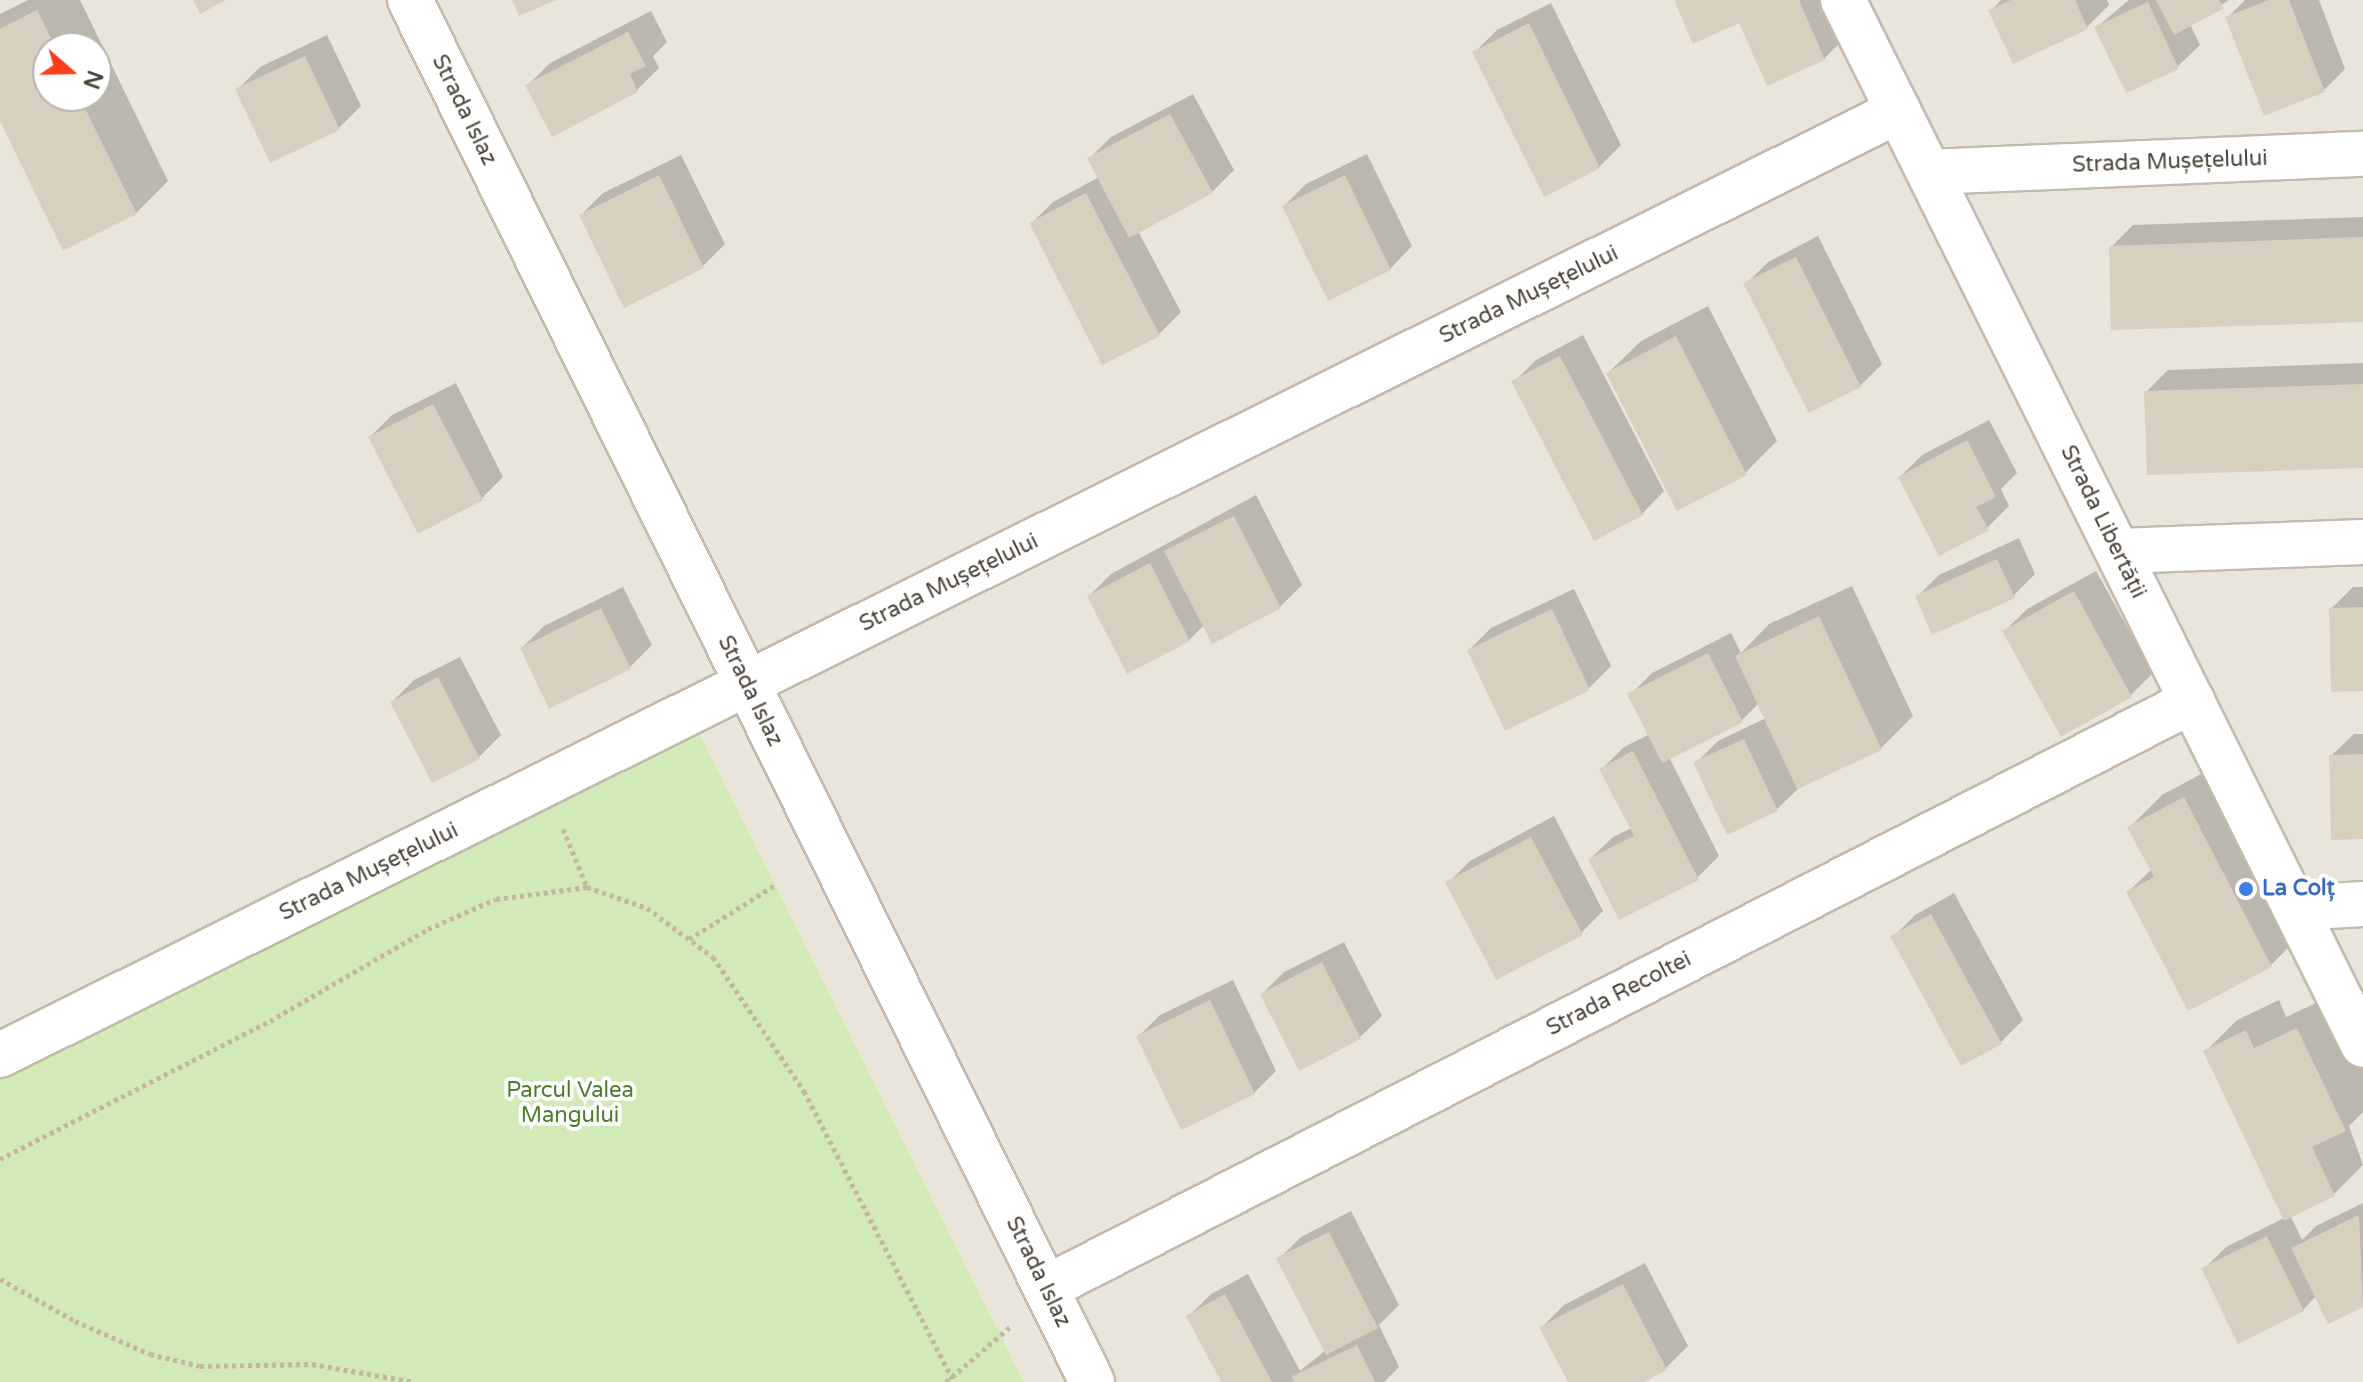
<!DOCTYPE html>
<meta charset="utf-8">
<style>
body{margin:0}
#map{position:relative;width:2363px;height:1382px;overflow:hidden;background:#f6f3ec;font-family:"Varela Round",sans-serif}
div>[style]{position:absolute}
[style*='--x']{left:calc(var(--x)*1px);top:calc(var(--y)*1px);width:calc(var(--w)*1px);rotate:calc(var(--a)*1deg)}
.residential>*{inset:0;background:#eae5da}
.green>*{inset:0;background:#d2eab5}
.shadow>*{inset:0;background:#0003}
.building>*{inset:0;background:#d8cfc1}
.path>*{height:5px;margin-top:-2.5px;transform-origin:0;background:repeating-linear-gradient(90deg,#c4b79f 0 4px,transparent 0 8px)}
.roads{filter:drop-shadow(2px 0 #c2bbae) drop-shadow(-2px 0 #c2bbae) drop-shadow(0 2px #c2bbae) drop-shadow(0 -2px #c2bbae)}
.minor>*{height:44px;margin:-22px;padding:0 22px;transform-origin:22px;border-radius:22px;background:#fff}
.dots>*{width:22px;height:22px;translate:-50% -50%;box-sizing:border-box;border:4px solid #fff;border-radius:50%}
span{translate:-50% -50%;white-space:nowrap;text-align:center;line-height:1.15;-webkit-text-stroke:8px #fff;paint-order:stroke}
.street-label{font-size:22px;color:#4b4439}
.shop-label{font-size:22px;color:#366cbe;font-weight:700}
.left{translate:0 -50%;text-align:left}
.park-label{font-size:22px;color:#4a7f2a}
.north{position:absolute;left:32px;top:32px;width:80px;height:80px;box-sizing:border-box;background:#fff;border:2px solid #b7b4b0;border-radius:50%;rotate:110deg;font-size:22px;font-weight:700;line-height:32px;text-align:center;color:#4b4439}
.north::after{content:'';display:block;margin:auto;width:28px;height:36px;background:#fc3f1d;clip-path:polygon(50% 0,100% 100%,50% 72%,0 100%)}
</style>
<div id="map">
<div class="residential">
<div style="clip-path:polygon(evenodd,0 0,2363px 0,2363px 1382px,0 1382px,0 0,48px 48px,96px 48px,96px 96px,48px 96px,48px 48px)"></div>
</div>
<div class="green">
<div style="clip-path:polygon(699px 732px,1024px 1382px,0 1382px,0 1073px)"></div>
</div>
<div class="shadow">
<div style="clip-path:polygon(evenodd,28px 0,80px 0,168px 181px,136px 213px,0 116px,0 14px,28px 0,48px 48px,96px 48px,96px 96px,48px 96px,48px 48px)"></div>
<div style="clip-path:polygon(1676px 0,1845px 0,1856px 26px,1824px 59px,1740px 21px)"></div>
<div style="clip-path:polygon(2001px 0,2107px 0,2109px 5px,2087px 27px,2014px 61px,1991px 11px)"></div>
<div style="clip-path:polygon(2129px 0,2229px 0,2190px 24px,2200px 45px,2177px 67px,2097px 27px)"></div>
<div style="clip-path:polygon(2245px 0,2319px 0,2345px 69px,2323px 91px,2227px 18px)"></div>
<div style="clip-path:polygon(1551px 3px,1621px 145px,1599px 167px,1475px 52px,1497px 30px)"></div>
<div style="clip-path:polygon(651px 11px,667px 42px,653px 56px,659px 68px,637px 90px,553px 134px,528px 85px,550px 63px)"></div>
<div style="clip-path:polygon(327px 35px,361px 106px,339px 128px,238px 89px,260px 67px)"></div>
<div style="clip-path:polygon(1193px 94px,1234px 170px,1212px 192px,1138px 231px,1181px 312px,1159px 334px,1031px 224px,1053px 202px,1099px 177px,1089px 159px,1111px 137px)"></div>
<div style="clip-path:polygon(1367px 154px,1412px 246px,1390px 269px,1284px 206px,1306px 184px)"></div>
<div style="clip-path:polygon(681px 155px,725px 244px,703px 266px,625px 305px,581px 215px,603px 193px)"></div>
<div style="clip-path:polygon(2363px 217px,2363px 320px,2111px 247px,2133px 225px)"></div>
<div style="clip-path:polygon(1818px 236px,1882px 364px,1860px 386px,1746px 284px,1768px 262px)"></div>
<div style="clip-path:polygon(1708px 306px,1777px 441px,1745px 473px,1608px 373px,1641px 341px)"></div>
<div style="clip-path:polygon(1583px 335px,1664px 491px,1642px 514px,1514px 382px,1536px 360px)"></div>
<div style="clip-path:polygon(2363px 363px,2363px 466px,2146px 392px,2168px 370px)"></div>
<div style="clip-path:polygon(456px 383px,503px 477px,481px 499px,370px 437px,392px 415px)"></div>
<div style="clip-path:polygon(1989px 420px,2017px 473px,2001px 489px,2009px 506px,1987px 528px,1900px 477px,1922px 455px)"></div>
<div style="clip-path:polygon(1256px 495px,1302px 585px,1280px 607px,1204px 625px,1189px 640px,1089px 596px,1111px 574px)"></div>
<div style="clip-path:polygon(2019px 538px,2035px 574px,2013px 596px,1917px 597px,1939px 575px)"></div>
<div style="clip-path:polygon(2096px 571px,2153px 673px,2131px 695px,2005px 631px,2027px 609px)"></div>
<div style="clip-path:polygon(1852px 586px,1913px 716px,1881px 748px,1799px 788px,1776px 810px,1696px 763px,1718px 741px,1766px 718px,1759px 703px,1742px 720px,1669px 757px,1719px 856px,1697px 878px,1590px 859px,1613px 837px,1632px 828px,1602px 769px,1624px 747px,1650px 734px,1630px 695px,1652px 673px,1731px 633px,1741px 653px,1769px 624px)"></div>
<div style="clip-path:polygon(623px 587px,652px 645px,630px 667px,522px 648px,544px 626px)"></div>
<div style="clip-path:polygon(2353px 587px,2363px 587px,2363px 689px,2331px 609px)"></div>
<div style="clip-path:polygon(1574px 589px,1611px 666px,1589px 688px,1469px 650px,1491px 628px)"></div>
<div style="clip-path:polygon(460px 657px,501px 735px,479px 757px,392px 702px,414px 680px)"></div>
<div style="clip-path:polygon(2354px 734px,2363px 734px,2363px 837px,2331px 756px)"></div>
<div style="clip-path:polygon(2216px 766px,2303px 933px,2271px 965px,2128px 892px,2152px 869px,2130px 827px,2162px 795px)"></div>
<div style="clip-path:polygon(1554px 816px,1603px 911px,1581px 933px,1448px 883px,1470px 861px)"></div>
<div style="clip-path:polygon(1954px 893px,2023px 1020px,2001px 1042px,1893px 937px,1915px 915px)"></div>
<div style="clip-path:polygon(1344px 942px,1382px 1016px,1359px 1038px,1262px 994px,1284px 972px)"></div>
<div style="clip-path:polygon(1233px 980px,1276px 1071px,1254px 1093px,1138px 1037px,1160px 1015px)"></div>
<div style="clip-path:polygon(2329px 997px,2363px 1067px,2363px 1112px,2349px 1126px,2363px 1165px,2334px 1194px,2290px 1215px,2302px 1240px,2316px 1226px,2363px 1203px,2363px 1305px,2328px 1322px,2316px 1296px,2303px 1310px,2204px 1269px,2226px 1247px,2284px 1218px,2205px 1052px,2237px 1020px,2279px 1000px,2286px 1017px)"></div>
<div style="clip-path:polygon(1351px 1211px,1399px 1305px,1379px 1325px,1399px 1367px,1384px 1382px,1224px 1382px,1189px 1316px,1211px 1294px,1248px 1274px,1300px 1371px,1326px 1350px,1279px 1259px,1301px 1237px)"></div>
<div style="clip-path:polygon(1645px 1263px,1688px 1346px,1666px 1368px,1640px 1382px,1570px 1382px,1542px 1327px,1564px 1305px)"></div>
</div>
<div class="building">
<div style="clip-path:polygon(193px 0,226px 0,200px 14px)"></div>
<div style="clip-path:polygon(512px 0,556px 0,519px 16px)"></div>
<div style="clip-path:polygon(1674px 0,1799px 0,1825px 60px,1767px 86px,1739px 23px,1693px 44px)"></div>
<div style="clip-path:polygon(2011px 0,2075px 0,2088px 29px,2013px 64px,1988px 10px)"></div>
<div style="clip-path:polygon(2156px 0,2219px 0,2224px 8px,2174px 35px)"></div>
<div style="clip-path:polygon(2269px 0,2289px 0,2325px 92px,2264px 116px,2225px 17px)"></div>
<div style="clip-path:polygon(2148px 2px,2179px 69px,2126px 93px,2094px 27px)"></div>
<div style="clip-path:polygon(37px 10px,56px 48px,48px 48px,48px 96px,79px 96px,137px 214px,63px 251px,0 121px,0 29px)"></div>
<div style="clip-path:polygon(1529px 23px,1600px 168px,1544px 197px,1472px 52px)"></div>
<div style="clip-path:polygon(628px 32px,646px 66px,630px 74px,638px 92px,552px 137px,525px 85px)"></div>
<div style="clip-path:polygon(305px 56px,340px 130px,270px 163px,235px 89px)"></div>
<div style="clip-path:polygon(1170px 114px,1213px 193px,1129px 238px,1087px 158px)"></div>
<div style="clip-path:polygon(659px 175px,704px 268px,624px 308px,579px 215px)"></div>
<div style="clip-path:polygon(1345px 175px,1391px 270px,1328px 301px,1282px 206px)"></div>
<div style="clip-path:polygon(1086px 193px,1160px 336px,1102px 365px,1029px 223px)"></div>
<div style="clip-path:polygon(2363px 237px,2363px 322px,2111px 330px,2109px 246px)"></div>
<div style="clip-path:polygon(1796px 257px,1861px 387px,1809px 413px,1743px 283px)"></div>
<div style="clip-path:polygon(1676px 336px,1747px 475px,1677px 511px,1606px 373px)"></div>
<div style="clip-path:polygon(1560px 356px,1643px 515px,1594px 541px,1511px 381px)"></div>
<div style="clip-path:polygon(2363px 384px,2363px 468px,2147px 475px,2144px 391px)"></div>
<div style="clip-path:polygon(433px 404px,483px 500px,418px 534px,368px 437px)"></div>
<div style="clip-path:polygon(1967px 440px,1996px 497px,1976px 507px,1989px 530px,1939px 556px,1898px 477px)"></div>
<div style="clip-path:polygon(1234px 516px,1281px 608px,1212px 644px,1164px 551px)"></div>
<div style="clip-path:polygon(1997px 559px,2015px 598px,1932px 635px,1915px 596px)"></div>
<div style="clip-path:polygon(1150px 563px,1190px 641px,1127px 674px,1087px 596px)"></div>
<div style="clip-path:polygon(2074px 591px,2132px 697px,2061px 737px,2002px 631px)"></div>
<div style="clip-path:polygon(2363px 607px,2363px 691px,2331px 692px,2329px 608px)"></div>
<div style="clip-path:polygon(601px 608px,631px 669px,549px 709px,520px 648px)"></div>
<div style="clip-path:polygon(1552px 609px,1590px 690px,1505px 731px,1467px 650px)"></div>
<div style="clip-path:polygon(1819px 616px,1882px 750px,1797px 789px,1735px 656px)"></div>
<div style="clip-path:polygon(1708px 653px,1743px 722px,1662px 763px,1627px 694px)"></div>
<div style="clip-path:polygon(438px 677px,480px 759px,432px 783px,390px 702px)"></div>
<div style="clip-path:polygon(1744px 739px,1778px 811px,1727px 835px,1693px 762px)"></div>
<div style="clip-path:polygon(1633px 751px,1699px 880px,1619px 920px,1588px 859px,1634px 836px,1599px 769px)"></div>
<div style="clip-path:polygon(2363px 754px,2363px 839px,2331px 840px,2329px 755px)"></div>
<div style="clip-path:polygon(2184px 797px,2272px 967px,2188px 1011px,2126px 892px,2154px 877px,2127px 827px)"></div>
<div style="clip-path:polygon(1531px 837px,1583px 935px,1496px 980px,1445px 882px)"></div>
<div style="clip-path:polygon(1931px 914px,2002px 1044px,1961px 1066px,1890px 936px)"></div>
<div style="clip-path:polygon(1322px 962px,1361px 1039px,1299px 1071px,1260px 994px)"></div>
<div style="clip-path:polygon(1210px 1000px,1255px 1094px,1181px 1130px,1136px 1036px)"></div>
<div style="clip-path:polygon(2297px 1028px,2346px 1131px,2312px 1147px,2335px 1196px,2284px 1221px,2203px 1051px,2246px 1030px,2254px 1048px)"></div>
<div style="clip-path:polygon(2359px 1215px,2363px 1307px,2328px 1324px,2291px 1248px)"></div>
<div style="clip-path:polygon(1329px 1232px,1378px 1328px,1326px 1355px,1276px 1258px)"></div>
<div style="clip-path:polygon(2267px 1236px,2304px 1311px,2238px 1344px,2201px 1268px)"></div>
<div style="clip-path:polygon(1623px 1284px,1667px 1370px,1644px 1382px,1568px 1382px,1539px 1327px)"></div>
<div style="clip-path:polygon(1225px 1294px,1272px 1382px,1221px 1382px,1186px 1316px)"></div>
<div style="clip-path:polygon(1357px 1345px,1375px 1382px,1294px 1382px,1291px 1377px)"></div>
</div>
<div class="path">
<div style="--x:563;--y:829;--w:63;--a:67.5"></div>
<div style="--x:689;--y:939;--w:102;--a:-32.1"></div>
<div style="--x:0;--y:1159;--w:303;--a:-27.1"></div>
<div style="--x:270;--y:1021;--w:183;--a:-30.2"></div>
<div style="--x:428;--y:929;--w:74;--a:-23.8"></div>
<div style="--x:496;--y:899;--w:92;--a:-7.5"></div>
<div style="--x:587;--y:887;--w:64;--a:19.3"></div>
<div style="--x:647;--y:908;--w:82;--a:36.6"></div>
<div style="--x:713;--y:957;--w:162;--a:55.8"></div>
<div style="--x:804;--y:1091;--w:327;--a:62.7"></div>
<div style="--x:0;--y:1279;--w:86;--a:29.2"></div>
<div style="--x:75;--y:1321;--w:82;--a:23.7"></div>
<div style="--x:150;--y:1354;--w:51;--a:13.5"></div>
<div style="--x:200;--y:1366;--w:112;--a:-1"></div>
<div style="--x:312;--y:1364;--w:104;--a:10"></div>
<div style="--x:946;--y:1382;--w:84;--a:-40.7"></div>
</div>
<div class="roads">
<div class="minor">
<div style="--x:410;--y:0;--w:1541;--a:63.73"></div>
<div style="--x:1843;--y:0;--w:1167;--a:63.54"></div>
<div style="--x:1929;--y:172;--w:434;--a:-2.4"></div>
<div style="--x:2118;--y:551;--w:245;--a:-2.1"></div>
<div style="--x:2295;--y:908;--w:68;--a:-3.4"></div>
<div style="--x:0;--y:1055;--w:2120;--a:-26.44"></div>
<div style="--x:1046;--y:1288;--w:1288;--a:-27.12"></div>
</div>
</div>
<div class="dots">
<div style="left:2246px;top:889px;background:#3f7fe0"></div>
</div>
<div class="street-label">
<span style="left:464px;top:110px;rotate:64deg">Strada Islaz</span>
<span style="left:2170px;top:162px;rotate:-2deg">Strada Mușețelului</span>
<span style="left:1529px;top:295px;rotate:-26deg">Strada Mușețelului</span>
<span style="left:2103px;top:522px;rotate:64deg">Strada Libertății</span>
<span style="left:949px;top:583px;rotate:-26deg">Strada Mușețelului</span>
<span style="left:750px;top:691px;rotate:64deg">Strada Islaz</span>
<span style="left:369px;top:872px;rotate:-26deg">Strada Mușețelului</span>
<span style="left:1619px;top:994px;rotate:-27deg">Strada Recoltei</span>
<span style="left:1038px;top:1272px;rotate:64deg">Strada Islaz</span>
</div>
<div class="shop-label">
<span class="left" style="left:2262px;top:889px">La Colț</span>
</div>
<div class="park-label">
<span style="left:570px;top:1103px">Parcul Valea<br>Mangului</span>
</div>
<div class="north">N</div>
</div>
